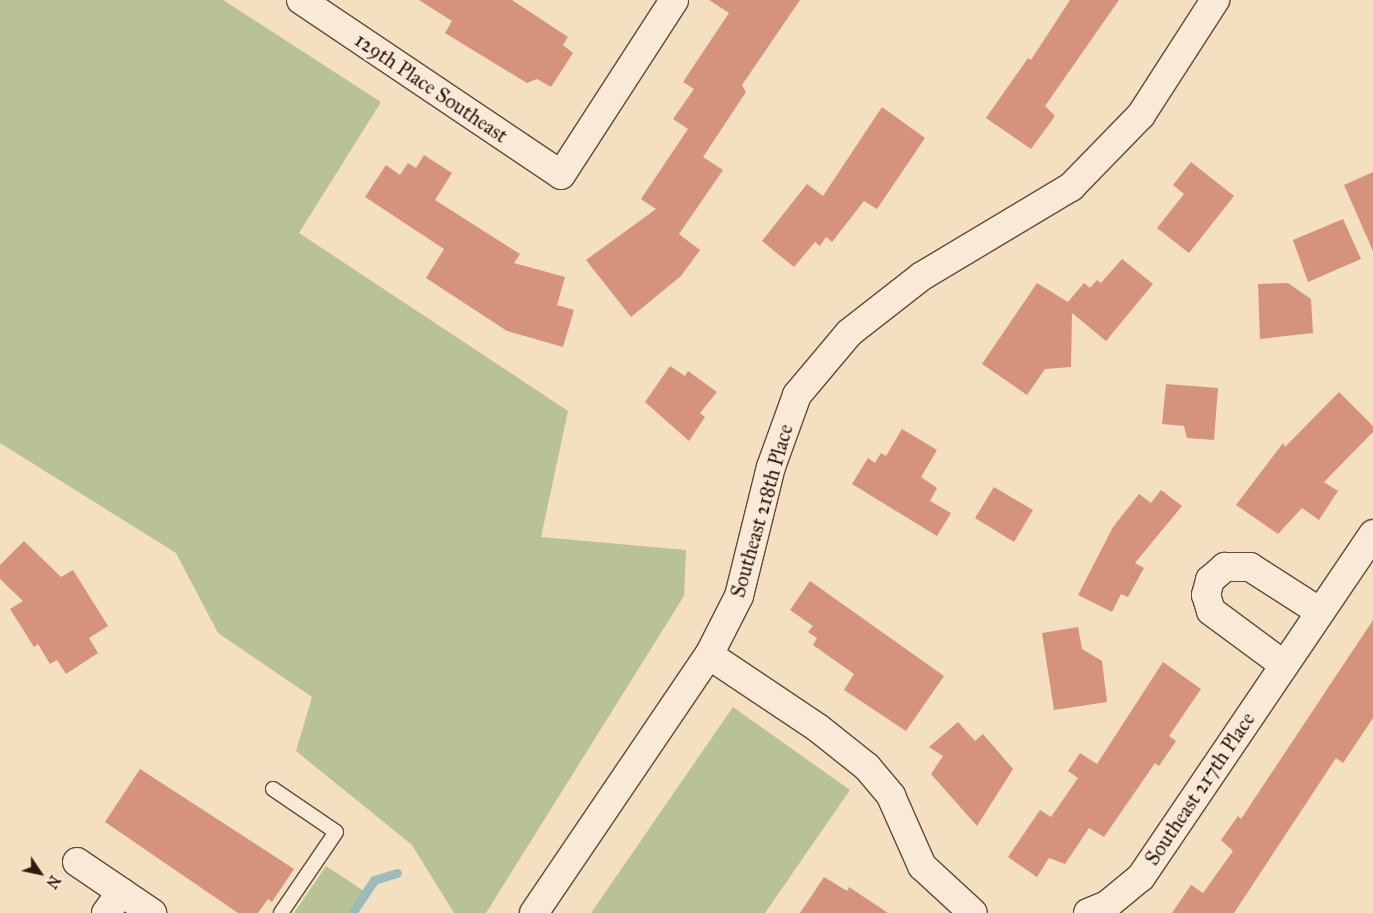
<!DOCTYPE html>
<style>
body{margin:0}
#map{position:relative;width:1373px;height:913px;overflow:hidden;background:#f4dfc1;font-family:"IM FELL Great Primer",serif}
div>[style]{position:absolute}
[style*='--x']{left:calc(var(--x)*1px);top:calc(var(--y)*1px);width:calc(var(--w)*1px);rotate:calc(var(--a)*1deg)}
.green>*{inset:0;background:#b9c294}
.stream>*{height:9px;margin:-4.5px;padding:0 4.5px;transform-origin:4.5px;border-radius:4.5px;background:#9ebbbb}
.building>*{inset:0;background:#d6937c}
.roads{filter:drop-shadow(1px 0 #604a39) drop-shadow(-1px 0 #604a39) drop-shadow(0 1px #604a39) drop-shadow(0 -1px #604a39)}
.service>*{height:14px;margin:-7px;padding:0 7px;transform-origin:7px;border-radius:7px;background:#f8ead7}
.minor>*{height:28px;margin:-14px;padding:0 14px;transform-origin:14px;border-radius:14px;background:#f8ead7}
span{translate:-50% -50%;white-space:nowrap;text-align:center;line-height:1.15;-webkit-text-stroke:4.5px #f8ead7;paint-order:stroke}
.street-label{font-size:20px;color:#2f180c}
.north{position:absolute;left:15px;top:848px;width:50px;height:50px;-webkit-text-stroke:4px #f8ead7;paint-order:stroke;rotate:124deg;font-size:14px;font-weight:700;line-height:20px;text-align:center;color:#2f180c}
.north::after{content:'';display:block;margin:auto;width:18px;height:22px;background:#2f180c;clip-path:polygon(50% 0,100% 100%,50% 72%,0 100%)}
</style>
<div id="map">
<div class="green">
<div style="clip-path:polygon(0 0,223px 0,381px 102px,299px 233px,568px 411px,541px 537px,686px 550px,684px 596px,486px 913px,454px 913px,412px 845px,296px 751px,312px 697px,218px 633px,176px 553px,0 443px)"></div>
<div style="clip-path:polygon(733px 707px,850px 790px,765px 913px,591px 913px)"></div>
<div style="clip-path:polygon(326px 866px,364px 891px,349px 913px,294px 913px)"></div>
</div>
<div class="stream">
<div style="--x:352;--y:913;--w:40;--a:-56"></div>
<div style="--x:374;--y:880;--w:24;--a:-17"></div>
</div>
<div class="building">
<div style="clip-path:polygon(419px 0,512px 0,568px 37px,563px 45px,573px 53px,551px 87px,537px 79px,527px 83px,445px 33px,452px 21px)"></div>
<div style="clip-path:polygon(709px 0,800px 0,742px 85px,746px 92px,703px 157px,723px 170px,679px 234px,700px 250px,681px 276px,631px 317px,586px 260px,656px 209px,641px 199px,688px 129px,673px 119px,694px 89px,683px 82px,729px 13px)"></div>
<div style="clip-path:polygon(1070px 0,1119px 0,1045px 106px,1055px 116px,1031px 149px,986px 118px,1028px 58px,1031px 60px)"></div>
<div style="clip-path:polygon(882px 107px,925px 138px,877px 209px,864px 201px,832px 242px,826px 237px,820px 246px,815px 242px,794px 267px,762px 241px,807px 184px,823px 196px)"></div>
<div style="clip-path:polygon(424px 155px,452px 173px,435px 200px,520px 254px,514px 263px,565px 277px,557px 305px,574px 310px,563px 347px,507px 331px,426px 278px,444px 249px,365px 197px,386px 165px,400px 175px,408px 163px,416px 168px)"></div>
<div style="clip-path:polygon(1191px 162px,1234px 196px,1189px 253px,1157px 228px,1184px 194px,1173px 185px)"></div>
<div style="clip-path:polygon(1373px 172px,1373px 251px,1344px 185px)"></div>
<div style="clip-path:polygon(1343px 219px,1361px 259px,1308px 282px,1293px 240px)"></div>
<div style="clip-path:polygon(1122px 259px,1153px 284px,1106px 341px,1072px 313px,1071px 367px,1045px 369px,1027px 395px,982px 364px,1037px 283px,1068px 302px,1084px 283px,1090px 288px,1097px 280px,1101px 283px)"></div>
<div style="clip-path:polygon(1288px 283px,1311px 299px,1313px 333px,1260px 339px,1258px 284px)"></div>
<div style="clip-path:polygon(670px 366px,685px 376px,688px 371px,717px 392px,700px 413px,705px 417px,689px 441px,645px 402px)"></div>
<div style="clip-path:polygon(1166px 384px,1218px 388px,1214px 440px,1187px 438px,1184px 426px,1162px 424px)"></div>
<div style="clip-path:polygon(1339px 392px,1373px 426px,1373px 432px,1324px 482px,1338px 491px,1319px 520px,1302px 508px,1278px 534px,1236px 505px,1283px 443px,1285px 447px)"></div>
<div style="clip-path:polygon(902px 429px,937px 450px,921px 477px,937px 488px,930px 501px,951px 513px,937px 536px,852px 484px,868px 458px,875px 463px,881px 453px,886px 456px)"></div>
<div style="clip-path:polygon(994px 487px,1033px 510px,1014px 542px,975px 518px)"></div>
<div style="clip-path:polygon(1161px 490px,1182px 506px,1135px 563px,1144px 568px,1128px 597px,1121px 594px,1112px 612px,1078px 595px,1113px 527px,1139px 494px,1151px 503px)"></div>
<div style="clip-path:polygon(24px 541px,61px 577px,73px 570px,108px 626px,89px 638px,98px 653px,66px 674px,57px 660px,50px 664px,38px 644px,34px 647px,10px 609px,23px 601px,0 579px,0 565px)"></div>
<div style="clip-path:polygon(810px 581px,944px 676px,906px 731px,844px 690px,854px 674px,813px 645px,817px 638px,808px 632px,813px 626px,790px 610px)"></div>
<div style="clip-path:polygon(1373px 620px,1373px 718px,1343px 763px,1336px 758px,1234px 913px,1172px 913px,1191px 885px,1203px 893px,1233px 851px,1221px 840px,1238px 816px,1241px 819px)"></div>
<div style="clip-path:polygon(1078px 627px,1082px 649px,1102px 661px,1107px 702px,1054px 710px,1042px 633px)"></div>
<div style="clip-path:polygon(1163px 662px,1201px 689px,1169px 736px,1176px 741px,1159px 766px,1155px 763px,1104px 837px,1089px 828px,1065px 864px,1049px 858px,1037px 877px,1008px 857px,1040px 810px,1051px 817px,1078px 778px,1068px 771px,1080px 753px,1097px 764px)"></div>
<div style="clip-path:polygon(958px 722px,975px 741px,983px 734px,1013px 769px,977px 826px,931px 774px,943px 756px,929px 747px)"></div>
<div style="clip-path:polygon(140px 769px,294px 869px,272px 902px,268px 899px,258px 913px,238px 913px,105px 822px)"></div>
<div style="clip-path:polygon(824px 877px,847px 891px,849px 887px,888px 913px,800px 913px)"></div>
</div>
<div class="roads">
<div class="service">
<div style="--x:273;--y:789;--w:76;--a:34.3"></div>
<div style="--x:336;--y:832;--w:98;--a:124.2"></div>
</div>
<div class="minor">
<div style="--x:301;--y:0;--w:313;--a:33.9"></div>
<div style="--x:561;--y:175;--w:208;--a:-57.1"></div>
<div style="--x:709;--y:655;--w:131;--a:33.8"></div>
<div style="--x:818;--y:728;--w:63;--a:38.5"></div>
<div style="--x:867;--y:767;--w:38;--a:50"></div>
<div style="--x:891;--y:796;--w:77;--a:66.1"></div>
<div style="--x:922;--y:866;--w:69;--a:42.7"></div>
<div style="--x:1284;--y:665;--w:91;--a:-143.5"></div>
<div style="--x:1211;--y:611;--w:17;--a:-107"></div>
<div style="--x:1206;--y:595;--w:16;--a:-75"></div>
<div style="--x:1210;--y:580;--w:20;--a:-41"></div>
<div style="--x:1225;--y:567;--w:25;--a:0"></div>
<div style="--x:1250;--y:567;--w:83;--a:32.7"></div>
<div style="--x:77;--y:862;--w:91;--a:34.2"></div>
<div style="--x:106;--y:913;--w:26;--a:-54"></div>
<div style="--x:534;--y:913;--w:312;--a:-55.9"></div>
<div style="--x:709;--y:655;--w:66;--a:-63"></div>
<div style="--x:739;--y:596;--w:133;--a:-76.1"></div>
<div style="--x:771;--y:467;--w:77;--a:-70.1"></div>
<div style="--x:797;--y:395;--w:81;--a:-50"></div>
<div style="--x:849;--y:333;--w:93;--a:-38"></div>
<div style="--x:922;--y:276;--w:174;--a:-30.9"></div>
<div style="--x:1071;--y:187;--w:100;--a:-45.8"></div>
<div style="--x:1141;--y:115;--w:137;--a:-57.2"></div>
<div style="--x:1088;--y:913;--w:21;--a:-23"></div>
<div style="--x:1107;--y:905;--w:44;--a:-39.5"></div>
<div style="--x:1141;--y:877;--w:414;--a:-55.9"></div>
</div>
</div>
<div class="street-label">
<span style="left:431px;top:88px;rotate:34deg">129th Place Southeast</span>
<span style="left:762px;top:511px;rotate:-74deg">Southeast 218th Place</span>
<span style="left:1200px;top:789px;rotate:-56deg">Southeast 217th Place</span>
</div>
<div class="north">N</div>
</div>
